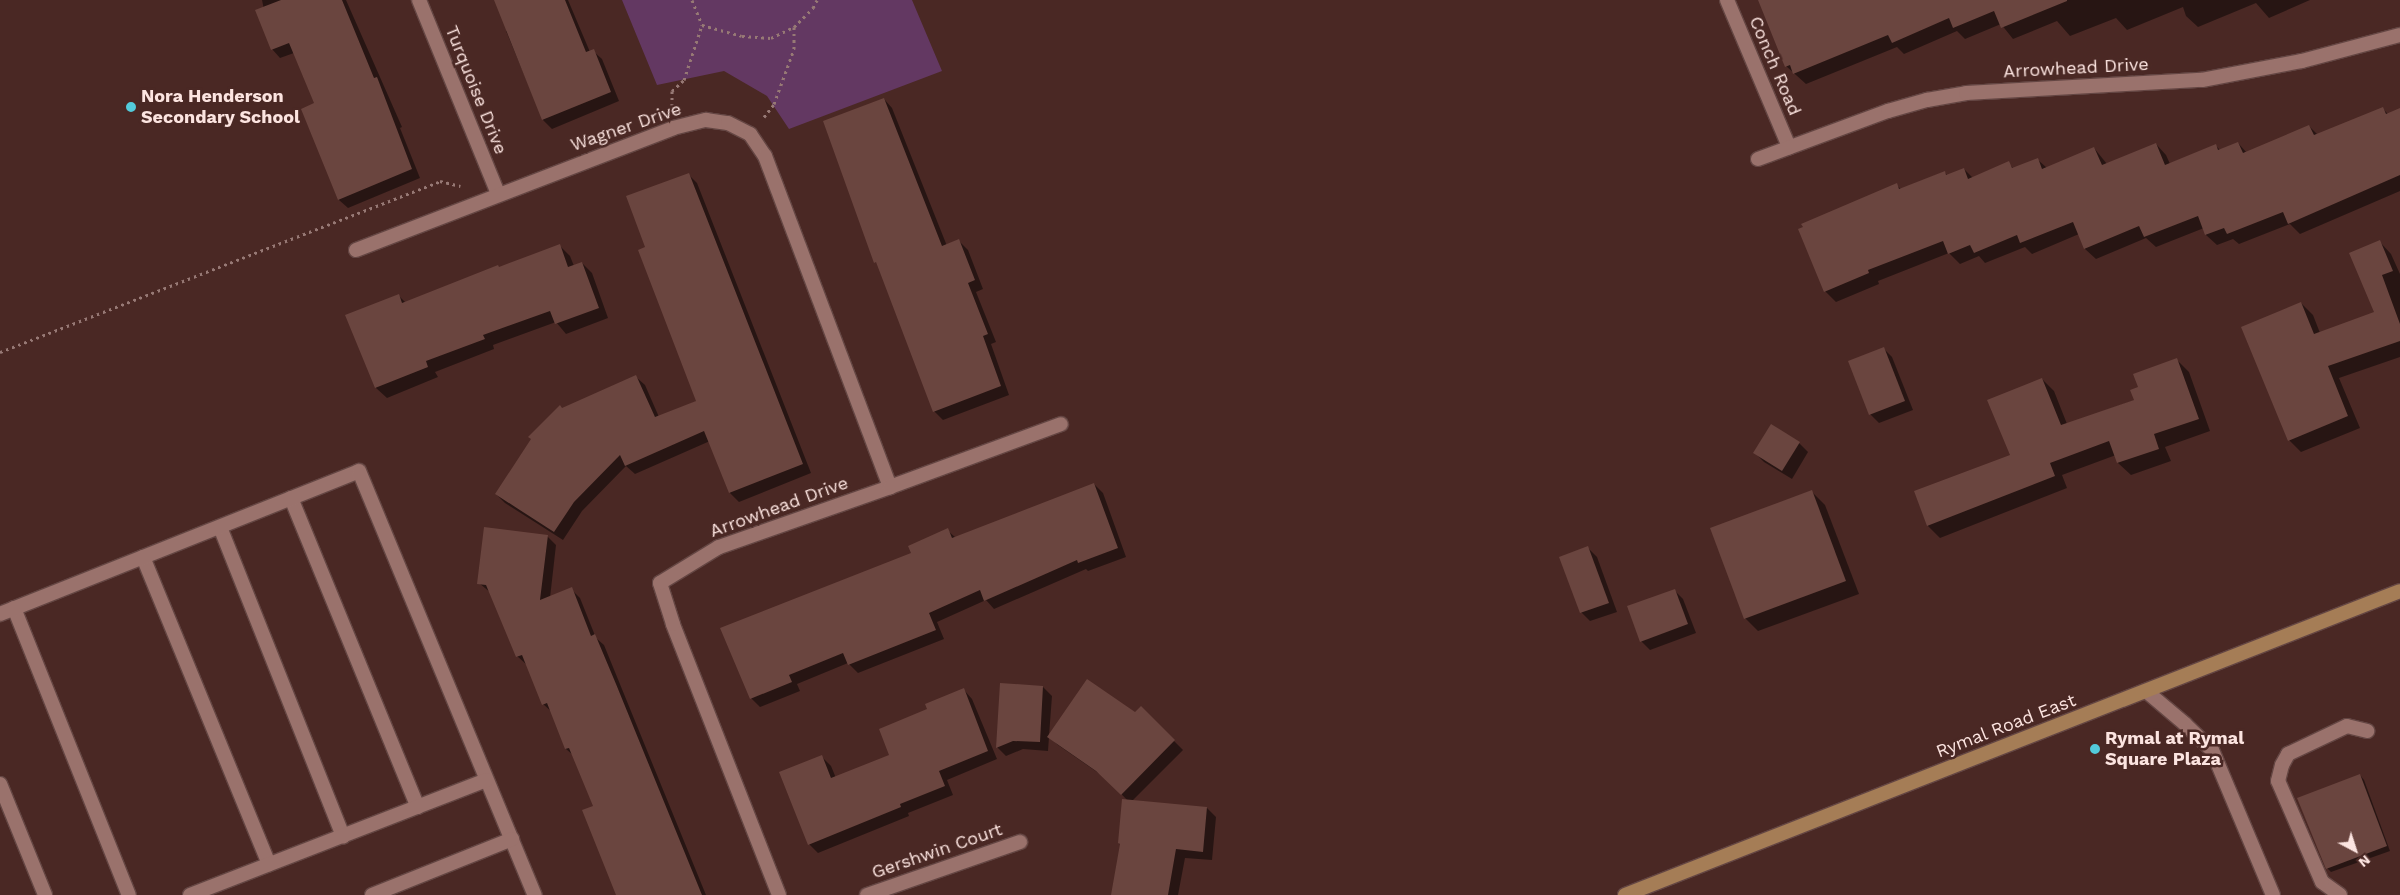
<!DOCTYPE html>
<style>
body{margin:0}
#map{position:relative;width:2400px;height:895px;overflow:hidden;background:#4a2824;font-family:"Work Sans",sans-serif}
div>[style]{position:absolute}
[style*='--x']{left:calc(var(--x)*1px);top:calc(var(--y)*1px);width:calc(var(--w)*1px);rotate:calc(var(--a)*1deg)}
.green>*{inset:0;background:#633862}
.shadow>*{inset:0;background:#0007}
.building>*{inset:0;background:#6a453f}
.path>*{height:3px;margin-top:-1.5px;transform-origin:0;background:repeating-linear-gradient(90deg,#977975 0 2.5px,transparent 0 6.5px)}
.roads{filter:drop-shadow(1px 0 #644643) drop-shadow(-1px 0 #644643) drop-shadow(0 1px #644643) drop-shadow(0 -1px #644643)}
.service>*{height:14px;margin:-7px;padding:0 7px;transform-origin:7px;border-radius:7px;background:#9a726c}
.minor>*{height:14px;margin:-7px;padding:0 7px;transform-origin:7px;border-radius:7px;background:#9a726c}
.secondary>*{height:14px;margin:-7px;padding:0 7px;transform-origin:7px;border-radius:7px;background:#a57d56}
.dots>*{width:14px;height:14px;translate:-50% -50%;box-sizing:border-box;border:2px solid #4a2824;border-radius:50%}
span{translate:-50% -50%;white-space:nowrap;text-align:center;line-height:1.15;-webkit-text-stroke:5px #4a2824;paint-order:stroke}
.street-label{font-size:18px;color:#fce4e0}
.poi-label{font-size:18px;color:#fce4e0;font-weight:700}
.left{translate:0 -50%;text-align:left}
.north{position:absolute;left:2330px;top:825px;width:50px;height:50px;-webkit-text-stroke:4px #4a2824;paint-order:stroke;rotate:140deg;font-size:14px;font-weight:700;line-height:20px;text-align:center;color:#fce4e0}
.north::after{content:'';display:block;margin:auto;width:18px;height:22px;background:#fce4e0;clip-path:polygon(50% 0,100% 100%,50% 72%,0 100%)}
</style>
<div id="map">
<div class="green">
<div style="clip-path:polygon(622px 0,912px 0,942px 71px,789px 129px,767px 96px,724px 71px,657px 85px)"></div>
</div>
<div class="shadow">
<div style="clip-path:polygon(262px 0,346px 0,402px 127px,400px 128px,420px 178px,348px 208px,339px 200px,315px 104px,294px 53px,280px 58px,272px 49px)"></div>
<div style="clip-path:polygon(496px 0,568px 0,590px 52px,593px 51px,602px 59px,619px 101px,552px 129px,543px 120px,506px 31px,508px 30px)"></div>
<div style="clip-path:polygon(1759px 0,2310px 0,2269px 18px,2256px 3px,2198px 27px,2186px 16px,2183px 7px,2127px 30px,2116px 18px,2070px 36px,2057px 21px,2013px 39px,2001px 24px,1965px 39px,1957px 31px,1904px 54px,1897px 47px,1806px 84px,1786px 66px)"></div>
<div style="clip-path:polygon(884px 99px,892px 108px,947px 246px,959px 241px,968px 250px,983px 289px,976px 292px,996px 342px,991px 344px,1009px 395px,943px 420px,934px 411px)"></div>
<div style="clip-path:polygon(2383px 109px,2388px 114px,2400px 110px,2400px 191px,2300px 234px,2290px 224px,2239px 244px,2233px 239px,2217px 245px,2206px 235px,2204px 228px,2156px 247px,2146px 238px,2096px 259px,2085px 249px,2079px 234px,2032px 254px,2025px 247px,1985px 263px,1979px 256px,1960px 264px,1949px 253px,1878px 281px,1879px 284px,1836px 302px,1825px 291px,1896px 185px,1901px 189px,1944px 172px,1948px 176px,1964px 169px,1973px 178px,2008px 163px,2014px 169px,2037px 159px,2047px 168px,2094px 148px,2107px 164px,2156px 144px,2166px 155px,2170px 164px,2216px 146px,2220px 150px,2238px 143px,2247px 153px,2309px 126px,2318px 135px)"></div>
<div style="clip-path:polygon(688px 174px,697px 183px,811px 473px,739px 502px,730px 493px,710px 441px,635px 474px,626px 466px,582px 511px,563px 540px,505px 503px,496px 494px,562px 409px,636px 377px,645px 385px,659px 417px,697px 401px,647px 247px)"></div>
<div style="clip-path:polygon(2379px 241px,2391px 254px,2400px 274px,2400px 357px,2339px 378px,2360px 428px,2301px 452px,2289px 440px,2301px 303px,2313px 315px,2320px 333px,2375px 313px)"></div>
<div style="clip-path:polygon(560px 246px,570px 256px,574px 266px,582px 263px,592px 273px,608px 318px,566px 334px,556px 322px,493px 345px,494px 349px,435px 372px,438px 377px,387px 398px,376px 388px,347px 316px,398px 295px,406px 303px)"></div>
<div style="clip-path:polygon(1883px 348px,1892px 357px,1913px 410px,1879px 423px,1870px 414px)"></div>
<div style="clip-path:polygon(2177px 360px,2189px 372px,2210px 431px,2165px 447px,2171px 461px,2131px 475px,2118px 463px,2116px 455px,2062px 475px,2067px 488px,1940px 538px,1928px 526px,1915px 492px,2011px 456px,2042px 379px,2054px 391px,2067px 424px,2135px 400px,2140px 388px)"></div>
<div style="clip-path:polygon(1799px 443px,1808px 452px,1792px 479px,1764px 462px,1755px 453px)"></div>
<div style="clip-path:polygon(1094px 484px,1103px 493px,1126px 557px,1088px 571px,1086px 569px,994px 609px,986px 600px,937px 622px,944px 639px,858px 673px,848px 663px,797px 684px,800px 691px,760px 707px,751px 698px,913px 554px,947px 530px,956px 538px)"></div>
<div style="clip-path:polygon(1812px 492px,1825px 505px,1859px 594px,1758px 631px,1745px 618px)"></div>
<div style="clip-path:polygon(547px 536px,556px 545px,550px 598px,571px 589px,580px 598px,596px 638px,604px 645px,624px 694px,706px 895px,617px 895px,594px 807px,573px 755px,566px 749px,553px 713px,543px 704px,527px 665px,517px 656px,491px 593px,479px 583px)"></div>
<div style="clip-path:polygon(1588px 548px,1597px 557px,1617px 612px,1590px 621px,1581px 612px)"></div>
<div style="clip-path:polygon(1674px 590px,1683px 599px,1696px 633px,1650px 650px,1641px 641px)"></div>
<div style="clip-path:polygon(1043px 687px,1052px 696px,1049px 736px,1135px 714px,1141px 708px,1183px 750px,1132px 801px,1207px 808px,1216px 817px,1212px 860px,1185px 858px,1178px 895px,1113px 895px,1121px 846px,1119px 843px,1128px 801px,1107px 779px,1058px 745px,1049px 737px,1048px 751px,1023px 749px,1006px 756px,997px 747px)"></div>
<div style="clip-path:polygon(964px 690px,972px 699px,997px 759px,947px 780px,953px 795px,908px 813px,909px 816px,818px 853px,809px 844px,822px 757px,831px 766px,836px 778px,891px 755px,929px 710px)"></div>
<div style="clip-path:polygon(2360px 775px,2364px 780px,2390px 851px,2331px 872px,2327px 868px)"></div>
</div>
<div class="building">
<div style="clip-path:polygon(281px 0,342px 0,374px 78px,377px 77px,412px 169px,338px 200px,301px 109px,314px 103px,289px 43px,271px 50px,255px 10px)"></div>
<div style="clip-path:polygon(494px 0,565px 0,586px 52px,594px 49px,611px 92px,542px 120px)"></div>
<div style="clip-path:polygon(1758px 0,2067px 0,2067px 1px,2001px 28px,1994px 11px,1953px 28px,1949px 18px,1892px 43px,1888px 35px,1793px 74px,1790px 65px,1785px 67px)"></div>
<div style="clip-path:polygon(884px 98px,942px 246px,959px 239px,975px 280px,968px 283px,988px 334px,983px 336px,1001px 386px,933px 412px,876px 262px,874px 263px,823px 121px)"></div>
<div style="clip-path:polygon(2383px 107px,2386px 114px,2400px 108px,2400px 175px,2288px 224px,2283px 212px,2227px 234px,2224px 228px,2205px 235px,2198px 216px,2144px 237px,2139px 226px,2084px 249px,2073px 222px,2020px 243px,2017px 235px,1974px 253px,1970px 245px,1948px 254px,1943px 241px,1868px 270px,1869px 273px,1824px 292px,1798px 229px,1803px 227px,1801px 224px,1897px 183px,1899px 189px,1945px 171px,1946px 175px,1964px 168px,1968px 179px,2009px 161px,2012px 168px,2038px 158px,2042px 169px,2094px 147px,2102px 165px,2156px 143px,2165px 165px,2216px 144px,2218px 150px,2238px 142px,2243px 153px,2309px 125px,2314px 135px)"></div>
<div style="clip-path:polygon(689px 173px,803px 464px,729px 493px,704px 431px,625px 466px,620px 455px,574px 502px,554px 532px,495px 494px,531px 439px,528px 437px,560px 405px,562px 408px,636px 375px,655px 417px,696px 401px,638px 250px,645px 247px,626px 196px)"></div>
<div style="clip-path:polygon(2380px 240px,2393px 271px,2382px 275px,2400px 324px,2400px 341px,2328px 366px,2348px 416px,2288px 441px,2241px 327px,2301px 302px,2314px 334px,2374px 312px,2349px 253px)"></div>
<div style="clip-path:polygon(560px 244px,568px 267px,582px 262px,599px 308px,555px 324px,550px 311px,483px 335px,485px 339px,426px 361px,428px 367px,375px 388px,345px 315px,399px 294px,402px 303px,498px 265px,499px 267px)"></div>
<div style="clip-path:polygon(1884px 347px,1905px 401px,1869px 415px,1848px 361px)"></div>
<div style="clip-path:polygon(2177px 358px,2199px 419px,2154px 434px,2159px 449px,2117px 463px,2109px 441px,2050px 463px,2055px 476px,1927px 526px,1914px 491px,2010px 455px,1987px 400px,2042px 378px,2061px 425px,2134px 400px,2130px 390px,2138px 387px,2133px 374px)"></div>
<div style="clip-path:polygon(1771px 424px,1800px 442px,1782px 471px,1753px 453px)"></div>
<div style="clip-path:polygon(1094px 483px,1118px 548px,1078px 563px,1077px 560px,984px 601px,980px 590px,929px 613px,936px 630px,848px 665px,843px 653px,789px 675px,792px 682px,750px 699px,720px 628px,911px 553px,908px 546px,948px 528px,952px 538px)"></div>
<div style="clip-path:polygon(1812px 490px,1846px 581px,1744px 619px,1710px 528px)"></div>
<div style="clip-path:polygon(484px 527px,548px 535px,540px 600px,572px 587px,591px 636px,595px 634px,616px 684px,702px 895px,616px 895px,582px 810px,593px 806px,569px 748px,565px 749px,547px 703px,542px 705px,522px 655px,516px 657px,486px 585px,477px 584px)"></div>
<div style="clip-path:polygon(1588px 546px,1609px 603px,1580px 613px,1559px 557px)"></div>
<div style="clip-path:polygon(1675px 589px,1688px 624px,1640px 642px,1627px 606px)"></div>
<div style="clip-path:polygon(1087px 679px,1135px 712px,1141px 706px,1175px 740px,1121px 795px,1096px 771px,1047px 737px)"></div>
<div style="clip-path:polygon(1000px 683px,1043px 686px,1040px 742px,1013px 741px,996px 748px)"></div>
<div style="clip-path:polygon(964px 688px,988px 751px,939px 771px,945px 786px,900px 804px,901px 807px,808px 845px,779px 772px,822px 755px,831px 778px,889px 755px,879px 729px,927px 709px,925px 704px)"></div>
<div style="clip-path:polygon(2360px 774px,2387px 846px,2326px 869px,2297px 798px)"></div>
<div style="clip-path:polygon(1122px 799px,1207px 807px,1203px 852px,1176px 849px,1168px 895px,1111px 895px,1120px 844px,1118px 843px)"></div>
</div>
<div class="path">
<div style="--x:692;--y:0;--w:27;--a:68"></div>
<div style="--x:702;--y:25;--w:41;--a:15.4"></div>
<div style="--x:742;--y:36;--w:29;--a:4"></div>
<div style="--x:771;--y:38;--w:25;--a:-26"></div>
<div style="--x:794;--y:27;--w:27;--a:-45"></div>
<div style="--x:813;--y:8;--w:9;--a:-63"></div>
<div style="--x:672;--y:106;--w:15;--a:-90"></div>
<div style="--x:672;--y:91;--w:16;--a:-43"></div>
<div style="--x:684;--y:80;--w:58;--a:-71.9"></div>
<div style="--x:764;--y:117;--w:16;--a:-52"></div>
<div style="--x:774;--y:104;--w:59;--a:-70"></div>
<div style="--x:794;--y:49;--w:22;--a:-90"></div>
<div style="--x:0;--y:352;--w:472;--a:-21.2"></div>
<div style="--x:440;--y:181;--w:21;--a:14"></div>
</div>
<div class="roads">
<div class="service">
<div style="--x:291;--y:498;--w:334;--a:67.7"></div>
<div style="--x:220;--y:527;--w:333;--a:68.3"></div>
<div style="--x:143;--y:557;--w:332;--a:67.7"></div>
<div style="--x:14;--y:608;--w:309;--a:68.2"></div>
<div style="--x:0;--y:614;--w:386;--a:-21.7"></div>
<div style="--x:359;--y:471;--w:459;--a:67.5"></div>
<div style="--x:2146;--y:691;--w:51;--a:40.2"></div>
<div style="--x:2185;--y:724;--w:37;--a:44"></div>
<div style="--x:2212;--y:750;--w:157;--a:67.2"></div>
<div style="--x:0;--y:784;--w:120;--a:67.9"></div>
<div style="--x:190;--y:895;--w:318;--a:-21.2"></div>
<div style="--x:372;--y:895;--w:151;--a:-21.8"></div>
<div style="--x:2340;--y:895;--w:22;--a:-144"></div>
<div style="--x:2322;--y:882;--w:110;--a:-113.5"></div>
<div style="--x:2278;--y:781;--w:16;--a:-76"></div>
<div style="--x:2282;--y:765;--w:13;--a:-61"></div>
<div style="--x:2288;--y:754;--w:65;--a:-25.4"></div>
<div style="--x:2347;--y:726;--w:21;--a:14"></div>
</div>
<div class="minor">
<div style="--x:419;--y:0;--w:209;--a:67.8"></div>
<div style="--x:1727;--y:0;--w:160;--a:67.1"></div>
<div style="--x:1758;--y:159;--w:139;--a:-20.3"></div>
<div style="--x:1888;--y:111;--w:41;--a:-15.8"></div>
<div style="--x:1927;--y:100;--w:40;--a:-10"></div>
<div style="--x:1966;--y:93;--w:236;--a:-3.2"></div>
<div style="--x:2202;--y:80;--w:102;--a:-10.8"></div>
<div style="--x:2302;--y:61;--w:101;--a:-14.9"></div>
<div style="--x:356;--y:250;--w:340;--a:-21"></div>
<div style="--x:673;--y:128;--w:34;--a:-14"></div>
<div style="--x:706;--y:120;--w:22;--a:8"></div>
<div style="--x:728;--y:123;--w:25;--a:27"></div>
<div style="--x:750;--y:134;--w:27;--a:56"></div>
<div style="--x:765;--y:156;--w:354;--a:69.3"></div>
<div style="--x:779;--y:895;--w:291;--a:-111.4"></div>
<div style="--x:673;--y:624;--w:43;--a:-107.6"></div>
<div style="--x:660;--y:583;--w:69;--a:-31.4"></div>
<div style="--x:719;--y:547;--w:181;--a:-19.3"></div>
<div style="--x:890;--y:487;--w:182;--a:-20.2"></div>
<div style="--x:867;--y:895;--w:162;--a:-19.1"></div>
</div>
<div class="secondary">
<div style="--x:1625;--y:895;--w:832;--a:-21.42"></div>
</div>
</div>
<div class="dots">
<div style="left:131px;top:107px;background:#53cbdb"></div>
<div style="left:2095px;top:749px;background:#53cbdb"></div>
</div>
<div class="street-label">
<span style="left:1775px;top:66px;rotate:67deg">Conch Road</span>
<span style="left:2076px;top:68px;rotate:-3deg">Arrowhead Drive</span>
<span style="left:476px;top:90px;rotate:68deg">Turquoise Drive</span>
<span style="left:626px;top:127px;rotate:-19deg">Wagner Drive</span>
<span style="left:779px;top:507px;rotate:-20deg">Arrowhead Drive</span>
<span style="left:2006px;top:726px;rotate:-21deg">Rymal Road East</span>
<span style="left:937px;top:851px;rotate:-19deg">Gershwin Court</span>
</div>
<div class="poi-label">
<span class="left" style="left:141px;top:107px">Nora Henderson<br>Secondary School</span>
<span class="left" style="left:2105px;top:749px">Rymal at Rymal<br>Square Plaza</span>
</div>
<div class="north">N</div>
</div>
